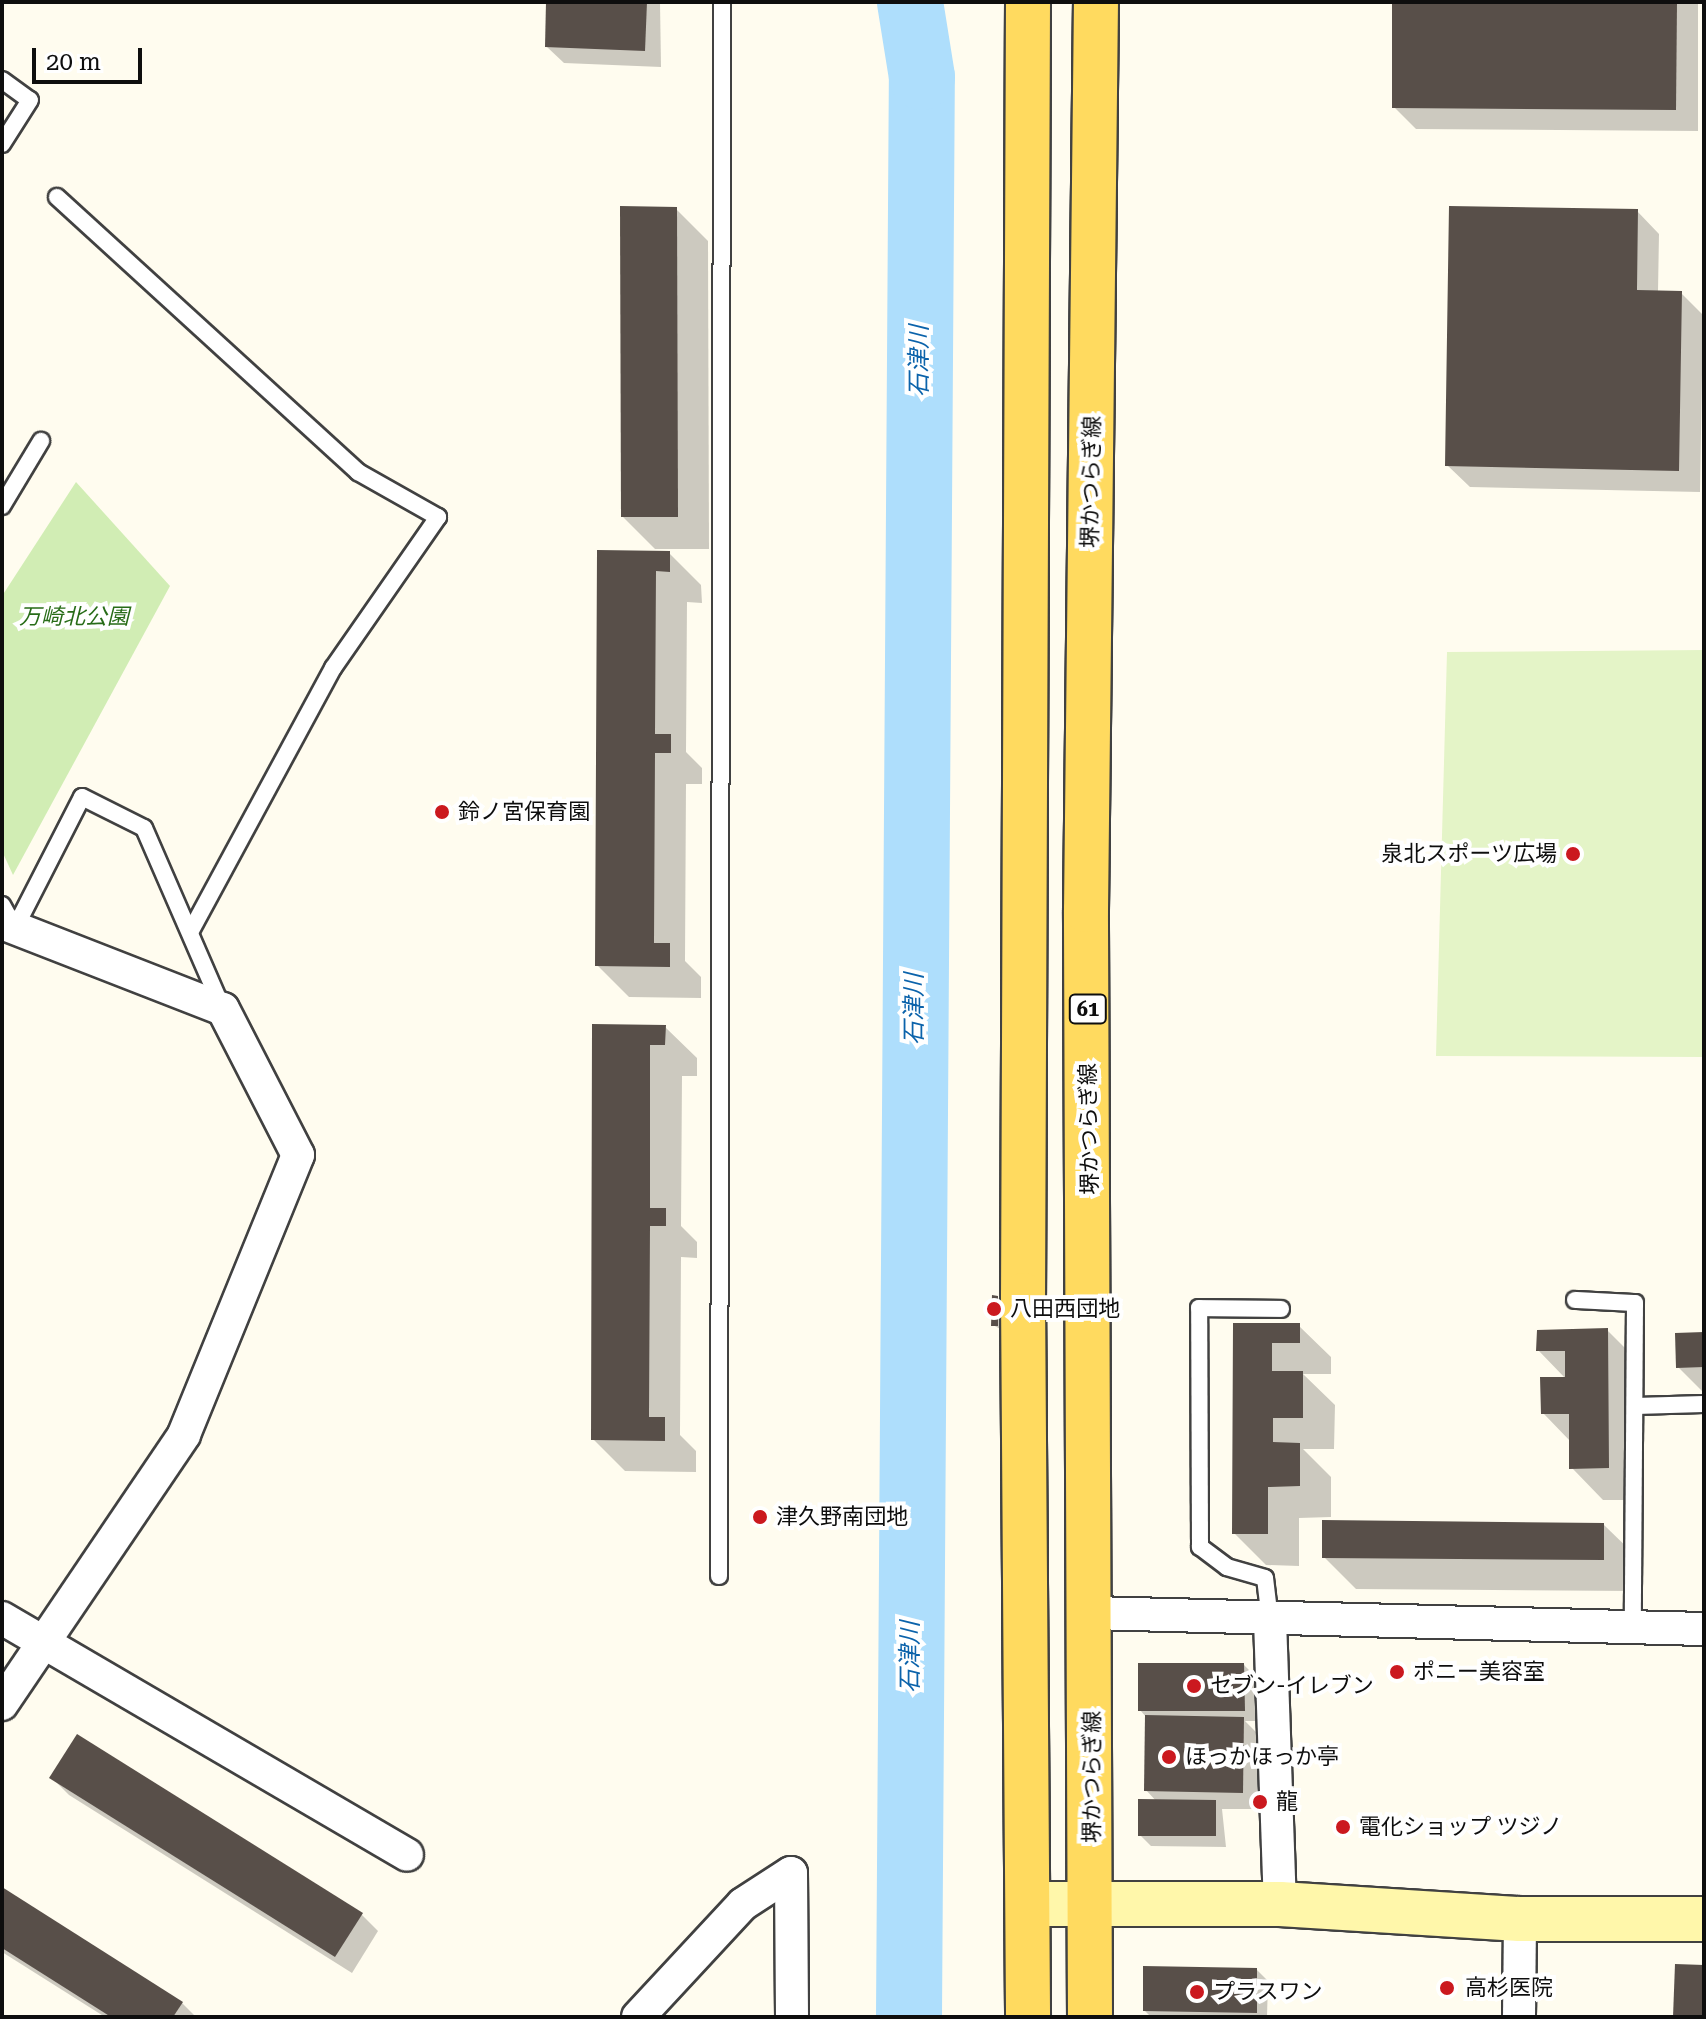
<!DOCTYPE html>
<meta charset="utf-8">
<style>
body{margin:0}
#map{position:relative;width:1706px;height:2019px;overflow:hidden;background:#fffcef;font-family:"Roboto Serif","Noto Sans JP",serif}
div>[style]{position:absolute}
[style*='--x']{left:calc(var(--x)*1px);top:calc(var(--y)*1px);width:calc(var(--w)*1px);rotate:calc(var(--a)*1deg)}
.green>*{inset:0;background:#d1edb4}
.pitch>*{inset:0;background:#e4f4c7}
.shadow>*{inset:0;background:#0003}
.river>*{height:66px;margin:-33px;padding:0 33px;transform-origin:33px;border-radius:33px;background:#aedefc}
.building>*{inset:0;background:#584f49}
.roads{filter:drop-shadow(2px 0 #414141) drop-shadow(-2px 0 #414141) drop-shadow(0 2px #414141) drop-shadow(0 -2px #414141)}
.lane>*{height:16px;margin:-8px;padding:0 8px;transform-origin:8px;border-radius:8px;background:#fff}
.street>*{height:32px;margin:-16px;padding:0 16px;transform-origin:16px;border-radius:16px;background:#fff}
.secondary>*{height:44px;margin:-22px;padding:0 22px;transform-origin:22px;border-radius:22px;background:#fff7aa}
.primary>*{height:44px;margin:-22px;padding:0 22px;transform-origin:22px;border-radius:22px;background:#ffda5f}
.dots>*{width:22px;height:22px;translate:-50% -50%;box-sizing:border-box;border:4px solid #fff;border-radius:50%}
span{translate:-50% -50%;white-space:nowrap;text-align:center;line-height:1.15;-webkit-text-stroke:8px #fff;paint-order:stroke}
.shield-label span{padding:2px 6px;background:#fff;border:2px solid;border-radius:6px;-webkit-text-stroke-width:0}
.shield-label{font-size:20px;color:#0e0e0e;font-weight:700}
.street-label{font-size:22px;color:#0e0e0e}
.park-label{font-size:22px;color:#286c18;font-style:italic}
.poi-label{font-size:22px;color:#0e0e0e}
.left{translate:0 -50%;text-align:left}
.right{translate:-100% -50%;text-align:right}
.water-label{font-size:24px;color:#0b63ab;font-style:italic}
.frame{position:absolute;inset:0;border:4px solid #0e0e0e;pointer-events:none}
.scale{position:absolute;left:32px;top:48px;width:110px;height:36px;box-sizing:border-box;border:4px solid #0e0e0e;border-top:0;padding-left:10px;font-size:24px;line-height:28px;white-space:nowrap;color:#0e0e0e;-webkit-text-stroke:6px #fff;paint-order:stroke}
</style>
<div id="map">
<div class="green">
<div style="clip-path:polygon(76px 482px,170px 586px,13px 875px,2px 851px,2px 596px)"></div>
</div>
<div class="pitch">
<div style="clip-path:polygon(1704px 650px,1704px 1057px,1436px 1056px,1447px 652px)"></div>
</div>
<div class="shadow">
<div style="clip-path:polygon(548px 2px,660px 2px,661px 67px,564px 63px,547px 47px)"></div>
<div style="clip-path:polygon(1394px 2px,1698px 2px,1698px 131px,1416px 129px,1394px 107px)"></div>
<div style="clip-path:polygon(676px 209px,708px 241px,709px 549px,655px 549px,623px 517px)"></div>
<div style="clip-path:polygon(1637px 211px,1659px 234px,1658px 292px,1681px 293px,1703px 315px,1700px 492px,1470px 487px,1447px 465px)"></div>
<div style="clip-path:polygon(599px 552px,669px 553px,701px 585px,702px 603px,687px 602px,686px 752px,702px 768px,702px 784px,686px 784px,685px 961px,701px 977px,701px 998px,629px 997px,597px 965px)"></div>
<div style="clip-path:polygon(594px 1026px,665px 1027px,697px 1058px,697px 1076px,682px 1076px,681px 1226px,697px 1242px,697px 1258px,681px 1257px,680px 1435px,696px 1451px,696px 1472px,625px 1471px,593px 1439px)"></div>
<div style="clip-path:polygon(998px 1298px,1003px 1303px,1002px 1330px,993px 1325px)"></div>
<div style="clip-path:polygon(1235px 1325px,1299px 1326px,1331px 1357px,1331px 1374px,1303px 1374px,1335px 1405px,1334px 1449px,1303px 1449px,1331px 1477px,1331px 1517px,1299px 1518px,1299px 1566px,1266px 1565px,1234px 1533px)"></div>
<div style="clip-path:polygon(1607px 1330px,1639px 1362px,1640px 1500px,1603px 1500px,1572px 1468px,1571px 1442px,1543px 1413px,1566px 1379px,1538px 1350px)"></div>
<div style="clip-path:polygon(1704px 1334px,1704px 1393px,1678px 1367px)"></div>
<div style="clip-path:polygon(1604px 1525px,1636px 1556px,1635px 1591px,1356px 1589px,1324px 1557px)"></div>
<div style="clip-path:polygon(1244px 1665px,1255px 1676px,1255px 1721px,1245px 1721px,1260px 1736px,1259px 1809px,1222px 1809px,1226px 1847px,1151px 1846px,1140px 1835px,1157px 1802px,1146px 1790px,1147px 1718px,1140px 1710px)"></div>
<div style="clip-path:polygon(52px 1778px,362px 1915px,378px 1931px,352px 1973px,69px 1795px)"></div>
<div style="clip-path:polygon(2px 1890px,182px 2003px,196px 2017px,105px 2017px,2px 1952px)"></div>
<div style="clip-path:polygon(1257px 1970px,1268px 1981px,1267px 2017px,1151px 2017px,1145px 2011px)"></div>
</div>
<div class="river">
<div style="--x:909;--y:2017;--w:1940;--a:-89.62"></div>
<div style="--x:922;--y:77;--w:76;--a:-99.1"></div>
</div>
<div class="building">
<div style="clip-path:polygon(546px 2px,647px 2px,645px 51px,545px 47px)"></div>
<div style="clip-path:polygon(1392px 2px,1677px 2px,1676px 110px,1392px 108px)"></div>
<div style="clip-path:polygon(620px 206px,677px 207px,678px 517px,621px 517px)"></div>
<div style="clip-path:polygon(1449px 206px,1638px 209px,1637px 290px,1682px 291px,1679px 471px,1445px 466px)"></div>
<div style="clip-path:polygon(597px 550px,670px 551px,670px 572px,656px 571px,655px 734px,671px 734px,671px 753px,655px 753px,654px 943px,670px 943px,670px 967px,595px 966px)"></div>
<div style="clip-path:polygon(592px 1024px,666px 1025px,665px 1045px,650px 1045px,650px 1208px,666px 1208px,666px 1226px,650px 1226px,649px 1417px,665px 1417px,665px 1441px,591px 1440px)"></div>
<div style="clip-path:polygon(992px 1295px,998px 1296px,998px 1326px,991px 1326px)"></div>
<div style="clip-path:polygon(1233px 1323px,1300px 1323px,1300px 1343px,1272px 1343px,1272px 1371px,1303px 1371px,1303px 1418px,1273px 1418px,1273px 1442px,1300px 1443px,1300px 1486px,1268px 1487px,1268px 1534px,1232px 1534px)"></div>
<div style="clip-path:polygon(1608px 1328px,1609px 1468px,1569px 1469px,1569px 1414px,1541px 1414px,1540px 1377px,1565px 1377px,1565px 1351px,1536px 1351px,1537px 1330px)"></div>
<div style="clip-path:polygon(1704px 1332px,1704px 1367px,1676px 1368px,1675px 1333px)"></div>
<div style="clip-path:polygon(1322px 1520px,1604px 1523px,1604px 1560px,1322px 1558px)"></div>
<div style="clip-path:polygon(1138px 1663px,1244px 1663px,1245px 1711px,1138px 1711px)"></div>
<div style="clip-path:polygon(1145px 1715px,1244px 1717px,1243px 1793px,1144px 1791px)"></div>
<div style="clip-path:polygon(77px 1734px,363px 1913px,335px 1957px,49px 1778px)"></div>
<div style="clip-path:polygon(1138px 1799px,1216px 1800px,1216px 1836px,1138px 1836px)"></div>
<div style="clip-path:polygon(2px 1887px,183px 2002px,173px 2017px,111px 2017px,2px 1948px)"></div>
<div style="clip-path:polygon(1675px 1964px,1704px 1965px,1704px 2017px,1673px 2017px)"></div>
<div style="clip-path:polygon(1143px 1966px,1257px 1968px,1257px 2013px,1143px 2011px)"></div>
</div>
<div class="roads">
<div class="lane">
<div style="--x:2;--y:80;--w:34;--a:36"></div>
<div style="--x:30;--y:100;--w:52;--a:122.5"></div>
<div style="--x:57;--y:197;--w:408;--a:42.4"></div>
<div style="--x:358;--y:472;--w:92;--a:29.4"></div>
<div style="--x:438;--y:517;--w:184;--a:124.8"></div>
<div style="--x:333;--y:668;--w:299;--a:118.4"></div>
<div style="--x:2;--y:506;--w:76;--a:-59"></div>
<div style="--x:2;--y:905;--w:26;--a:61"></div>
<div style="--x:15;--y:928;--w:147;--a:-62.9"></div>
<div style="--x:82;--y:797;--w:69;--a:26.6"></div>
<div style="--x:144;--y:828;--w:195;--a:66.5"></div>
<div style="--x:1575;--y:1300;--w:60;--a:2.9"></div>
<div style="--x:1635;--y:1303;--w:326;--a:90.4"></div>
<div style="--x:1635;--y:1406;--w:69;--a:-1.7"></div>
<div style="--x:719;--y:1576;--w:1574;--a:-89.89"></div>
<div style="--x:1270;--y:1620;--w:42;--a:-96.8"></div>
<div style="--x:1265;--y:1578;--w:40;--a:-164"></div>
<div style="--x:1227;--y:1567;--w:34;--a:-143"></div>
<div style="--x:1200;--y:1547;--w:239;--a:-90.2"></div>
<div style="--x:1199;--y:1308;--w:82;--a:0.7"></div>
</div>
<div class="street">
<div style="--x:2;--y:923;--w:237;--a:21.3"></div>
<div style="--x:223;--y:1009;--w:164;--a:62.8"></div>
<div style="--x:298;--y:1155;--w:302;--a:112.2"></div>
<div style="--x:184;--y:1435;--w:325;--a:124.1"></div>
<div style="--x:1092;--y:1613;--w:612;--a:1.5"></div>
<div style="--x:2;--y:1618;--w:469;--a:30.3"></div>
<div style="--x:1270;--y:1620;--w:284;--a:88"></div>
<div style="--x:791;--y:1873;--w:144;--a:89.6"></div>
<div style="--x:638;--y:2017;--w:154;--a:-47.1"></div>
<div style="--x:743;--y:1904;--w:57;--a:-32.9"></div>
<div style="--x:1519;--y:2017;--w:98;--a:-89.4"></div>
</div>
<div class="secondary">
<div style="--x:1028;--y:1904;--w:252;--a:0"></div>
<div style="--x:1280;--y:1904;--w:240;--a:3.6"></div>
<div style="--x:1520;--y:1919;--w:184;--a:0"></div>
</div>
<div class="primary">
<div style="--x:1028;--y:2;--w:1293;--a:90.22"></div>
<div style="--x:1023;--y:1295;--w:722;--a:89.6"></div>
<div style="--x:1090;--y:2017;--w:1107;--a:-90.21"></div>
<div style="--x:1086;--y:910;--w:908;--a:-89.37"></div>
</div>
</div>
<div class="dots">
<div style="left:442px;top:812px;background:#cb191f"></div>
<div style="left:1573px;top:854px;background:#cb191f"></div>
<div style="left:994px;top:1309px;background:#cb191f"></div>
<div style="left:760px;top:1517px;background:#cb191f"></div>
<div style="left:1397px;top:1672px;background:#cb191f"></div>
<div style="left:1194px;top:1686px;background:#cb191f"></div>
<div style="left:1169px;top:1757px;background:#cb191f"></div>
<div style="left:1260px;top:1802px;background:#cb191f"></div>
<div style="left:1343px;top:1827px;background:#cb191f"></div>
<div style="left:1447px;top:1988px;background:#cb191f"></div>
<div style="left:1197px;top:1992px;background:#cb191f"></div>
</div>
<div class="shield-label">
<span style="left:1088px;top:1009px">61</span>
</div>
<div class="street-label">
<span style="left:1091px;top:482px;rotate:-89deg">堺かつらぎ線</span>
<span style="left:1089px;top:1129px;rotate:-91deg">堺かつらぎ線</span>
<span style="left:1092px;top:1777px;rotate:-90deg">堺かつらぎ線</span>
</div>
<div class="park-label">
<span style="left:74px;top:617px">万崎北公園</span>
</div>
<div class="poi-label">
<span class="left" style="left:458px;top:812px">鈴ノ宮保育園</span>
<span class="right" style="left:1557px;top:854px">泉北スポーツ広場</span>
<span class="left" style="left:1010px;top:1309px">八田西団地</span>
<span class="left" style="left:776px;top:1517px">津久野南団地</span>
<span class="left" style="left:1413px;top:1672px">ポニー美容室</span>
<span class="left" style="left:1210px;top:1686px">セブン-イレブン</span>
<span class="left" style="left:1185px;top:1757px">ほっかほっか亭</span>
<span class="left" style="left:1276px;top:1802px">龍</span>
<span class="left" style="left:1359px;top:1827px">電化ショップ ツジノ</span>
<span class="left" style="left:1465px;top:1988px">高杉医院</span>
<span class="left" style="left:1213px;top:1992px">プラスワン</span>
</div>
<div class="water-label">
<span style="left:920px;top:361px;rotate:-90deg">石津川</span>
<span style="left:915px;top:1009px;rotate:-90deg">石津川</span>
<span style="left:911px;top:1657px;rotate:-90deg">石津川</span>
</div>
<div class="frame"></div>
<div class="scale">20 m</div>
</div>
